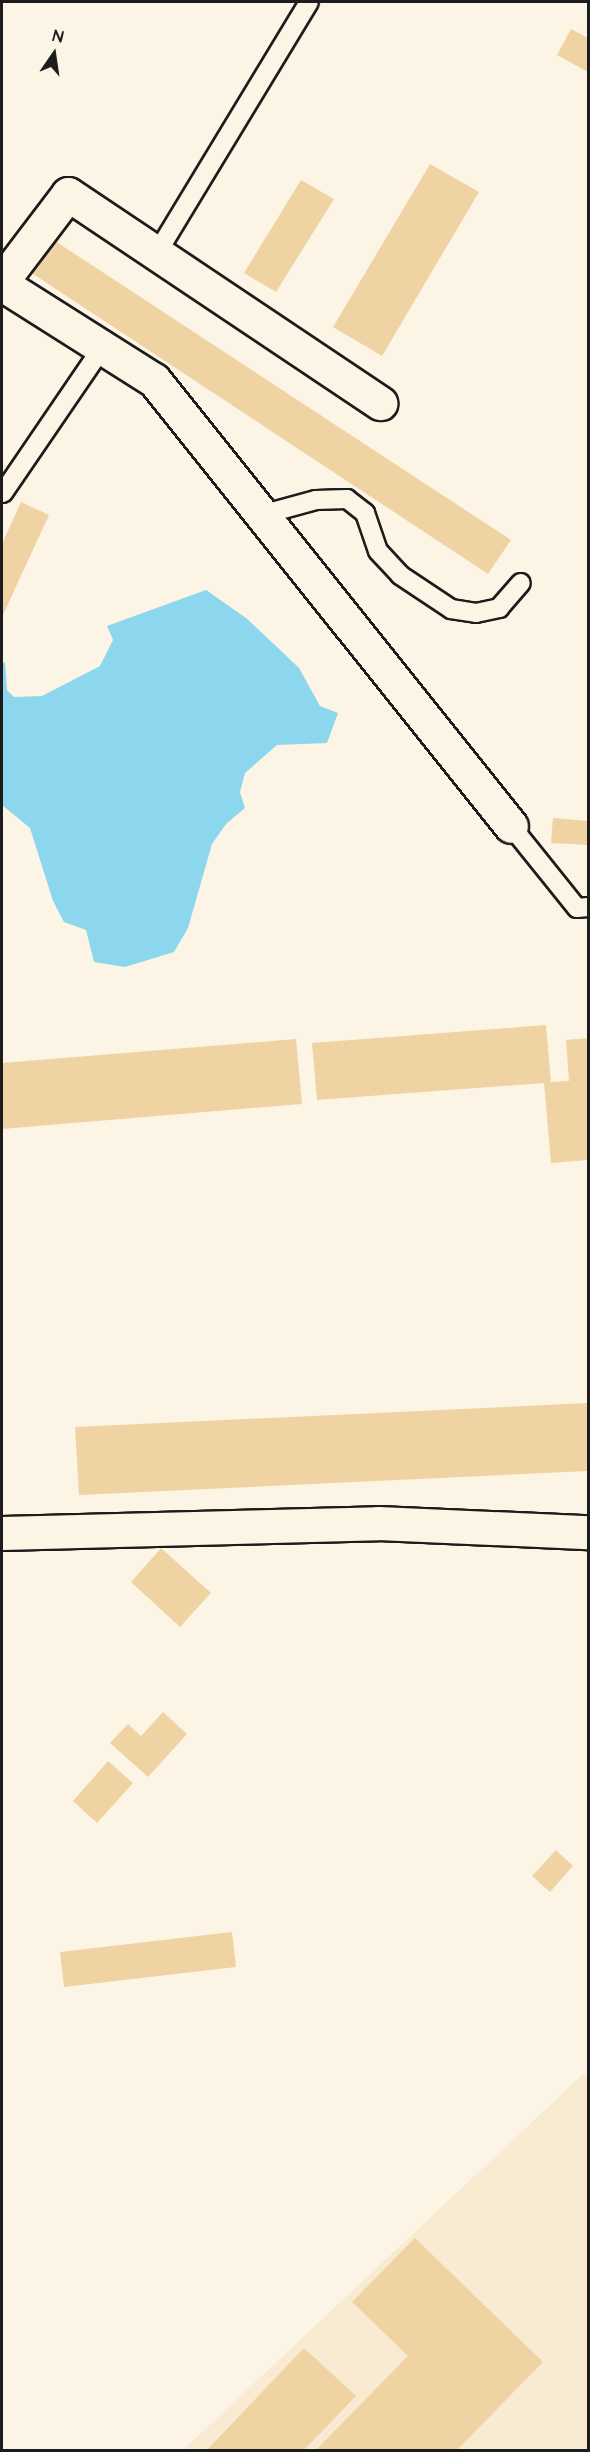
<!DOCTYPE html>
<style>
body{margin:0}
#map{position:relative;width:590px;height:2452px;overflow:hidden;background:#fcf5e5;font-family:"Architects Daughter",sans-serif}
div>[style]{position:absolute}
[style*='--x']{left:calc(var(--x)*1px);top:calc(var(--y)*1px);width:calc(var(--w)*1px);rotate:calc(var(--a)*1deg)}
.built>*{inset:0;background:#f8ebd1}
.water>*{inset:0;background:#8dd7ee}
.building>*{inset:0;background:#f0d3a3}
.roads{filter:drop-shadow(2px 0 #1c1c1c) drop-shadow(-2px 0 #1c1c1c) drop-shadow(0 2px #1c1c1c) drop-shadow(0 -2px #1c1c1c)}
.service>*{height:18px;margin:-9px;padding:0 9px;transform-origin:9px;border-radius:9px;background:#fcf5e5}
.minor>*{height:33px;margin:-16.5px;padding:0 16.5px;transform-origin:16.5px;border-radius:16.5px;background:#fcf5e5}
span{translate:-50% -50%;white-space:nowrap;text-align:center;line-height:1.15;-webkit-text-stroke:5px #fcf5e5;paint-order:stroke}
.frame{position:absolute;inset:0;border:3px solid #1c1c1c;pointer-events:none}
.north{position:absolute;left:24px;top:24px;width:60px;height:60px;-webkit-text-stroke:4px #fcf5e5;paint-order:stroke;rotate:13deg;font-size:16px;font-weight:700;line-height:24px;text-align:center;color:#1c1c1c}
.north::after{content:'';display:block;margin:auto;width:21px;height:27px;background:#1c1c1c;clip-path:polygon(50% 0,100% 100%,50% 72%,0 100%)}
</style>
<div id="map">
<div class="built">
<div style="clip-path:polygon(584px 2073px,588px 2075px,588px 2450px,183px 2450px)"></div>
</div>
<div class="water">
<div style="clip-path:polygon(206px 590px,246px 618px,276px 646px,299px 668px,320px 706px,338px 713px,327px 743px,277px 745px,245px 773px,240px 792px,245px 808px,226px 824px,212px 844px,188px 928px,174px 952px,125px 967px,94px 962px,86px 930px,64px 922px,53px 901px,30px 828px,2px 805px,2px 664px,5px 662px,7px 690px,14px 697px,42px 696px,100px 666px,113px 640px,107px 626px)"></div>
</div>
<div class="building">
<div style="clip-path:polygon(571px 29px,588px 38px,588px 72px,557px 55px)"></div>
<div style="clip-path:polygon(430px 164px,479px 192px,382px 356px,333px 327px)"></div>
<div style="clip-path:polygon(301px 180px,334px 199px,276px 292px,244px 273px)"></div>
<div style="clip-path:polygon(46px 235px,511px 540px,488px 574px,24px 268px)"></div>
<div style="clip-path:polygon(21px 502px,49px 515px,2px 617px,2px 544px)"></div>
<div style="clip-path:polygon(553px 818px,588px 821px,588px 845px,551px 843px)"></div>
<div style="clip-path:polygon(546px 1025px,551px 1082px,569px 1081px,566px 1040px,588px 1038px,588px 1160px,551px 1163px,544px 1083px,317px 1100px,312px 1043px)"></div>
<div style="clip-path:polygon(296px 1039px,302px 1104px,2px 1129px,2px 1063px)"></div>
<div style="clip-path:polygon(588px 1403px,588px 1471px,79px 1495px,75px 1427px)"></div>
<div style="clip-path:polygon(161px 1548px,211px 1593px,180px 1627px,131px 1582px)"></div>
<div style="clip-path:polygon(163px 1712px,187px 1734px,148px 1777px,110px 1743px,128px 1724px,141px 1736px)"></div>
<div style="clip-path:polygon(108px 1761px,133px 1783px,97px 1823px,73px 1801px)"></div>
<div style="clip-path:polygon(556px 1850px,573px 1866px,550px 1892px,532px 1876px)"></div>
<div style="clip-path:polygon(232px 1932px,236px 1967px,64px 1987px,60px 1952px)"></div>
<div style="clip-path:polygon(415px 2238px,543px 2362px,457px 2450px,316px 2450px,408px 2356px,352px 2302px)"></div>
<div style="clip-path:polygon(304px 2348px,356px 2396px,304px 2450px,207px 2450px)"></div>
</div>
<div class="roads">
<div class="service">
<div style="--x:157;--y:253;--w:293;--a:-58.8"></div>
<div style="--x:3;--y:493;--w:176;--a:-55.7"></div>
<div style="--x:261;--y:515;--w:57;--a:-15.3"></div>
<div style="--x:316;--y:500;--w:31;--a:-2"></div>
<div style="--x:347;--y:499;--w:23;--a:38"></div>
<div style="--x:365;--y:513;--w:40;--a:71.1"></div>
<div style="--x:378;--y:551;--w:33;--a:47"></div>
<div style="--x:400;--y:575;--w:61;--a:33.7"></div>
<div style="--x:451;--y:609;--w:25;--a:9"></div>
<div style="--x:476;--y:613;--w:24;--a:-12"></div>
<div style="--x:499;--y:608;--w:33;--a:-49"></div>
<div style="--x:511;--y:826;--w:105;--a:51.2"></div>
<div style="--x:577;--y:908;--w:11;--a:-5"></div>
</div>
<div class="minor">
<div style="--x:2;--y:281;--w:109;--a:-52.8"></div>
<div style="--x:68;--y:194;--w:376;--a:33.8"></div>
<div style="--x:2;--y:284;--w:180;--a:32.3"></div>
<div style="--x:154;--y:380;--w:571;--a:51.32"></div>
<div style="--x:2;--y:1533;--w:376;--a:-1.5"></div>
<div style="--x:378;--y:1523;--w:210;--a:2.5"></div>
</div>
</div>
<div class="frame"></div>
<div class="north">N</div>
</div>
